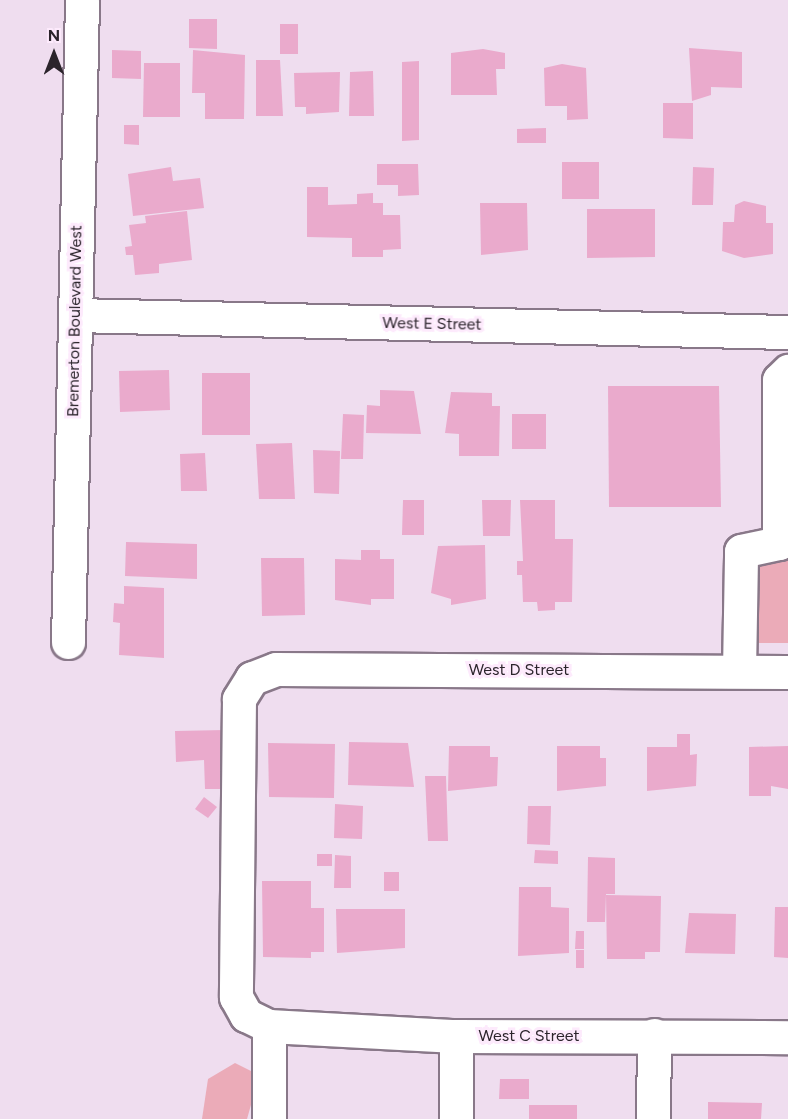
<!DOCTYPE html>
<style>
body{margin:0}
#map{position:relative;width:788px;height:1119px;overflow:hidden;background:#efddef;font-family:Figtree,sans-serif}
div>[style]{position:absolute}
[style*='--x']{left:calc(var(--x)*1px);top:calc(var(--y)*1px);width:calc(var(--w)*1px);rotate:calc(var(--a)*1deg)}
.green>*{inset:0;background:#ebabb8}
.building>*{inset:0;background:#eaaacc}
.roads{filter:drop-shadow(2px 0 #897889) drop-shadow(-2px 0 #897889) drop-shadow(0 2px #897889) drop-shadow(0 -2px #897889)}
.minor>*{height:33px;margin:-16.5px;padding:0 16.5px;transform-origin:16.5px;border-radius:16.5px;background:#fff}
span{translate:-50% -50%;white-space:nowrap;text-align:center;line-height:1.15;-webkit-text-stroke:6px #fdeafc;paint-order:stroke}
.street-label{font-size:16px;color:#2b242b}
.north{position:absolute;left:24px;top:24px;width:60px;height:60px;-webkit-text-stroke:4px #fdeafc;paint-order:stroke;rotate:0deg;font-size:16px;font-weight:700;line-height:24px;text-align:center;color:#2b242b}
.north::after{content:'';display:block;margin:auto;width:21px;height:27px;background:#2b242b;clip-path:polygon(50% 0,100% 100%,50% 72%,0 100%)}
</style>
<div id="map">
<div class="green">
<div style="clip-path:polygon(749px 559px,788px 560px,788px 643px,748px 643px)"></div>
<div style="clip-path:polygon(235px 1063px,253px 1072px,256px 1087px,247px 1119px,202px 1119px,208px 1079px)"></div>
</div>
<div class="building">
<div style="clip-path:polygon(189px 19px,217px 19px,217px 49px,189px 48px)"></div>
<div style="clip-path:polygon(280px 24px,298px 24px,298px 54px,280px 54px)"></div>
<div style="clip-path:polygon(689px 48px,742px 52px,742px 88px,711px 87px,711px 95px,692px 101px)"></div>
<div style="clip-path:polygon(483px 49px,505px 53px,505px 69px,496px 69px,497px 95px,451px 95px,451px 53px)"></div>
<div style="clip-path:polygon(112px 50px,141px 51px,141px 79px,112px 78px)"></div>
<div style="clip-path:polygon(193px 50px,245px 55px,244px 119px,205px 119px,205px 93px,192px 93px)"></div>
<div style="clip-path:polygon(256px 60px,280px 60px,283px 116px,256px 116px)"></div>
<div style="clip-path:polygon(419px 61px,419px 140px,402px 141px,402px 62px)"></div>
<div style="clip-path:polygon(144px 63px,180px 63px,180px 117px,143px 117px)"></div>
<div style="clip-path:polygon(562px 64px,586px 68px,588px 119px,567px 120px,567px 106px,545px 106px,544px 68px)"></div>
<div style="clip-path:polygon(373px 71px,374px 116px,349px 116px,350px 72px)"></div>
<div style="clip-path:polygon(340px 72px,339px 112px,306px 114px,306px 107px,295px 107px,294px 73px)"></div>
<div style="clip-path:polygon(663px 103px,693px 103px,693px 139px,663px 138px)"></div>
<div style="clip-path:polygon(124px 125px,139px 125px,139px 145px,124px 144px)"></div>
<div style="clip-path:polygon(546px 128px,546px 143px,517px 143px,517px 129px)"></div>
<div style="clip-path:polygon(562px 162px,599px 162px,599px 199px,562px 199px)"></div>
<div style="clip-path:polygon(377px 164px,418px 164px,419px 195px,398px 196px,398px 185px,377px 185px)"></div>
<div style="clip-path:polygon(171px 167px,173px 181px,200px 178px,204px 208px,133px 216px,128px 174px)"></div>
<div style="clip-path:polygon(693px 167px,714px 168px,713px 205px,692px 205px)"></div>
<div style="clip-path:polygon(307px 187px,328px 187px,328px 205px,357px 204px,357px 194px,373px 193px,373px 203px,383px 203px,383px 215px,400px 215px,401px 249px,383px 250px,383px 257px,352px 257px,352px 238px,307px 237px)"></div>
<div style="clip-path:polygon(744px 201px,766px 206px,766px 223px,773px 223px,773px 254px,744px 258px,722px 251px,723px 222px,734px 222px,735px 205px)"></div>
<div style="clip-path:polygon(480px 203px,527px 203px,528px 250px,481px 255px)"></div>
<div style="clip-path:polygon(587px 209px,655px 209px,655px 257px,587px 258px)"></div>
<div style="clip-path:polygon(187px 211px,192px 260px,159px 264px,159px 273px,135px 275px,133px 255px,126px 255px,125px 247px,132px 246px,129px 225px,146px 223px,145px 216px)"></div>
<div style="clip-path:polygon(169px 370px,170px 410px,120px 412px,119px 371px)"></div>
<div style="clip-path:polygon(202px 373px,250px 373px,250px 435px,202px 435px)"></div>
<div style="clip-path:polygon(608px 386px,719px 386px,721px 507px,609px 507px)"></div>
<div style="clip-path:polygon(380px 390px,414px 391px,421px 434px,366px 433px,367px 405px,380px 406px)"></div>
<div style="clip-path:polygon(451px 392px,492px 393px,492px 406px,500px 406px,499px 456px,459px 456px,459px 434px,445px 433px)"></div>
<div style="clip-path:polygon(343px 414px,364px 415px,363px 459px,341px 459px)"></div>
<div style="clip-path:polygon(512px 414px,546px 414px,546px 449px,512px 449px)"></div>
<div style="clip-path:polygon(292px 443px,295px 499px,259px 499px,256px 444px)"></div>
<div style="clip-path:polygon(313px 450px,340px 451px,339px 494px,314px 493px)"></div>
<div style="clip-path:polygon(205px 453px,207px 491px,181px 491px,180px 454px)"></div>
<div style="clip-path:polygon(403px 500px,424px 500px,424px 535px,402px 535px)"></div>
<div style="clip-path:polygon(482px 500px,511px 500px,510px 536px,483px 536px)"></div>
<div style="clip-path:polygon(520px 500px,555px 500px,555px 539px,573px 539px,572px 602px,555px 602px,555px 610px,538px 611px,537px 602px,523px 602px,522px 575px,517px 575px,517px 561px,523px 561px)"></div>
<div style="clip-path:polygon(126px 542px,197px 544px,197px 579px,125px 576px)"></div>
<div style="clip-path:polygon(485px 545px,486px 599px,451px 605px,451px 599px,431px 593px,438px 546px)"></div>
<div style="clip-path:polygon(361px 550px,380px 550px,380px 559px,394px 559px,394px 599px,371px 599px,371px 605px,335px 600px,335px 559px,361px 560px)"></div>
<div style="clip-path:polygon(261px 558px,304px 558px,305px 615px,262px 616px)"></div>
<div style="clip-path:polygon(124px 586px,164px 588px,164px 658px,119px 655px,120px 623px,113px 622px,114px 603px,124px 604px)"></div>
<div style="clip-path:polygon(225px 730px,228px 789px,205px 789px,204px 760px,176px 762px,175px 731px)"></div>
<div style="clip-path:polygon(677px 734px,690px 734px,690px 755px,697px 754px,696px 786px,647px 791px,647px 747px,677px 747px)"></div>
<div style="clip-path:polygon(349px 742px,408px 743px,414px 787px,348px 785px)"></div>
<div style="clip-path:polygon(268px 743px,335px 744px,334px 798px,269px 797px)"></div>
<div style="clip-path:polygon(449px 746px,490px 746px,490px 757px,498px 757px,497px 786px,448px 791px)"></div>
<div style="clip-path:polygon(557px 746px,600px 746px,600px 758px,606px 758px,606px 786px,557px 791px)"></div>
<div style="clip-path:polygon(788px 746px,788px 789px,771px 786px,771px 796px,749px 796px,749px 747px)"></div>
<div style="clip-path:polygon(425px 776px,446px 776px,448px 841px,428px 841px)"></div>
<div style="clip-path:polygon(204px 797px,217px 807px,208px 818px,195px 809px)"></div>
<div style="clip-path:polygon(335px 804px,363px 806px,362px 839px,334px 838px)"></div>
<div style="clip-path:polygon(528px 806px,551px 806px,550px 845px,527px 844px)"></div>
<div style="clip-path:polygon(535px 850px,558px 851px,558px 864px,534px 863px)"></div>
<div style="clip-path:polygon(317px 854px,332px 854px,332px 866px,317px 866px)"></div>
<div style="clip-path:polygon(335px 855px,351px 856px,351px 888px,334px 888px)"></div>
<div style="clip-path:polygon(588px 857px,615px 858px,615px 894px,606px 894px,605px 922px,587px 922px)"></div>
<div style="clip-path:polygon(384px 872px,399px 872px,399px 891px,384px 891px)"></div>
<div style="clip-path:polygon(262px 881px,311px 881px,311px 908px,324px 908px,324px 952px,311px 952px,311px 958px,263px 957px)"></div>
<div style="clip-path:polygon(519px 887px,551px 887px,551px 907px,569px 908px,569px 953px,518px 956px)"></div>
<div style="clip-path:polygon(606px 895px,661px 896px,660px 952px,645px 952px,645px 959px,607px 959px)"></div>
<div style="clip-path:polygon(775px 907px,788px 907px,788px 958px,774px 957px)"></div>
<div style="clip-path:polygon(336px 909px,405px 909px,405px 948px,337px 953px)"></div>
<div style="clip-path:polygon(689px 913px,736px 914px,735px 954px,685px 953px)"></div>
<div style="clip-path:polygon(576px 931px,584px 931px,584px 949px,575px 949px)"></div>
<div style="clip-path:polygon(576px 950px,584px 950px,584px 968px,576px 968px)"></div>
<div style="clip-path:polygon(500px 1079px,529px 1079px,529px 1099px,499px 1099px)"></div>
<div style="clip-path:polygon(708px 1102px,762px 1103px,761px 1119px,708px 1119px)"></div>
<div style="clip-path:polygon(529px 1105px,577px 1105px,577px 1119px,529px 1119px)"></div>
</div>
<div class="roads">
<div class="minor">
<div style="--x:75;--y:315;--w:713;--a:1.37"></div>
<div style="--x:68;--y:642;--w:642;--a:-88.75"></div>
<div style="--x:739;--y:671;--w:120;--a:-89"></div>
<div style="--x:741;--y:551;--w:39;--a:-12"></div>
<div style="--x:779;--y:543;--w:163;--a:-90"></div>
<div style="--x:779;--y:380;--w:13;--a:-45"></div>
<div style="--x:788;--y:672;--w:512;--a:-179.66"></div>
<div style="--x:276;--y:669;--w:26;--a:159"></div>
<div style="--x:252;--y:678;--w:25;--a:122"></div>
<div style="--x:239;--y:699;--w:298;--a:90.6"></div>
<div style="--x:236;--y:997;--w:21;--a:61"></div>
<div style="--x:246;--y:1015;--w:25;--a:26"></div>
<div style="--x:269;--y:1026;--w:187;--a:3.1"></div>
<div style="--x:456;--y:1036;--w:332;--a:0.2"></div>
<div style="--x:269;--y:1119;--w:93;--a:-90"></div>
<div style="--x:456;--y:1119;--w:83;--a:-90"></div>
<div style="--x:653;--y:1119;--w:84;--a:-89.3"></div>
</div>
</div>
<div class="street-label">
<span style="left:75px;top:321px;rotate:-89deg">Bremerton Boulevard West</span>
<span style="left:432px;top:324px;rotate:1deg">West E Street</span>
<span style="left:519px;top:670px">West D Street</span>
<span style="left:529px;top:1036px">West C Street</span>
</div>
<div class="north">N</div>
</div>
